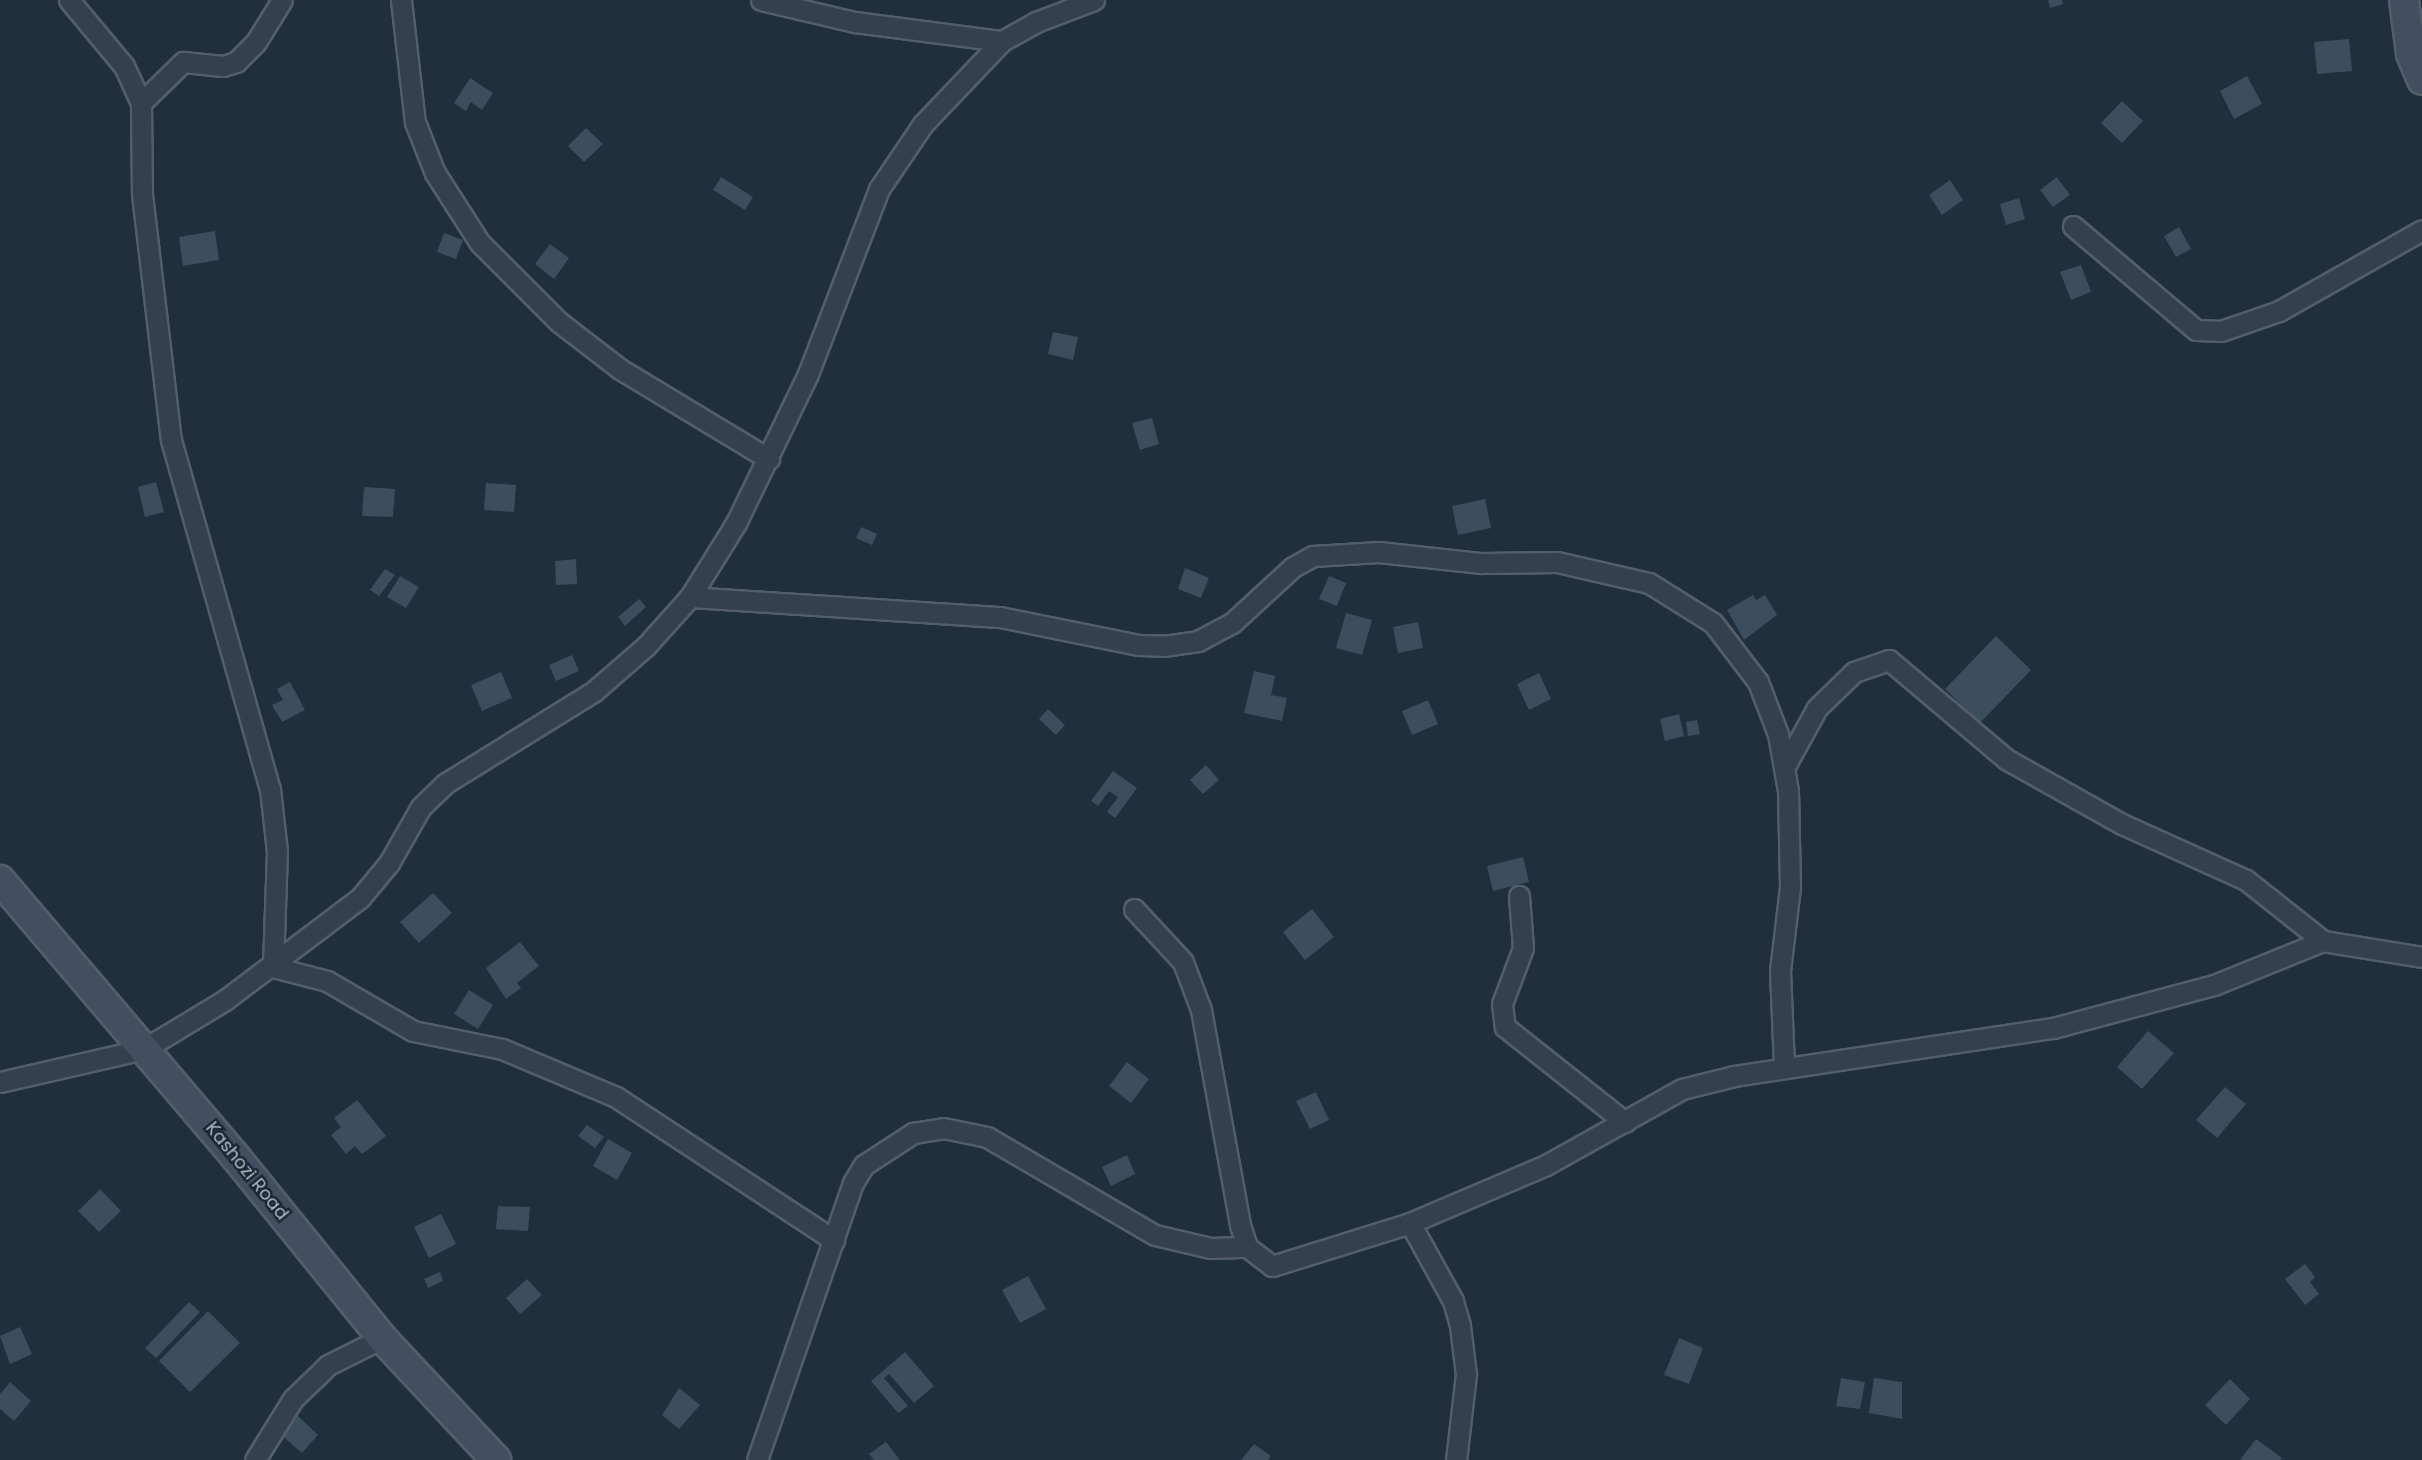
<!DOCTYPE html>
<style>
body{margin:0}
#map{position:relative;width:2422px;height:1460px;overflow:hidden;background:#202f3d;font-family:Poppins,sans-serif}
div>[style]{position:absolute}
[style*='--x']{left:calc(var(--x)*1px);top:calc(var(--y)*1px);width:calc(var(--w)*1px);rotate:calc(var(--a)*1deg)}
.building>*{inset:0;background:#3c4d5d}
.roads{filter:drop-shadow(2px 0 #535e6b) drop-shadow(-2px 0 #535e6b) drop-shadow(0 2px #535e6b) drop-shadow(0 -2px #535e6b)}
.street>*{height:19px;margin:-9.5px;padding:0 9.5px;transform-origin:9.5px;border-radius:9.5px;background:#34404d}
.secondary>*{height:28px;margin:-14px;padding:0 14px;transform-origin:14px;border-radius:14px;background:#424f61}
span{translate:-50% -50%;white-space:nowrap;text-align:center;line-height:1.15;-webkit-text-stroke:5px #1a2532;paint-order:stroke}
.street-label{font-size:18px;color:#b0bbc9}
</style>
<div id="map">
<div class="building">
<div style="clip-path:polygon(2048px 0,2062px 0,2063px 4px,2050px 8px)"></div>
<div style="clip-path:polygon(2349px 39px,2352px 71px,2317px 74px,2314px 42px)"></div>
<div style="clip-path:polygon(2247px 76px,2262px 104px,2234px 119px,2220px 91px)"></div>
<div style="clip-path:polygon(470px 78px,493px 93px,482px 110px,471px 102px,466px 111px,454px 103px)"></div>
<div style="clip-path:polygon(2122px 101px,2143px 121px,2122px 143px,2101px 123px)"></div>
<div style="clip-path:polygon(586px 128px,603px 144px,584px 162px,568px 146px)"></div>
<div style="clip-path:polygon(721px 177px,753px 197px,745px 210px,713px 190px)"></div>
<div style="clip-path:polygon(2057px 177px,2070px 195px,2053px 207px,2040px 190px)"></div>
<div style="clip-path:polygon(1950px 180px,1963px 200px,1942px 215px,1929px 195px)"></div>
<div style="clip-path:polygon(2019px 198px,2025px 219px,2006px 225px,2000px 204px)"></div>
<div style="clip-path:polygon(2179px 227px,2191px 249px,2176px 257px,2164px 236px)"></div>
<div style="clip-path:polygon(215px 231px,219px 260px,183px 266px,179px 237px)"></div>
<div style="clip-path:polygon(444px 233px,463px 240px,456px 259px,437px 252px)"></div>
<div style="clip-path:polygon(550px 244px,569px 258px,554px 279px,535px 264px)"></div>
<div style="clip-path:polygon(2081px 265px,2091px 292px,2071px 300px,2060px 272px)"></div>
<div style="clip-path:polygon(1053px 332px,1078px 337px,1073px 360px,1048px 354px)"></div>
<div style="clip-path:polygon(1152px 418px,1159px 444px,1140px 450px,1132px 423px)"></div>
<div style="clip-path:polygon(156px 482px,164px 512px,145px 517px,138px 487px)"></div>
<div style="clip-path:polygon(486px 483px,516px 485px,514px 512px,484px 510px)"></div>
<div style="clip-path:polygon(364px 487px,395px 489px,393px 517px,362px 516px)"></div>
<div style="clip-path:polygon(1485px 499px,1491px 528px,1458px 535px,1452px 506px)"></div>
<div style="clip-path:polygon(861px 527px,877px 534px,872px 545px,856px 538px)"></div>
<div style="clip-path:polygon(576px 559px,577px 584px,556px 585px,555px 561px)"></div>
<div style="clip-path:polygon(1185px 568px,1209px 578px,1201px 598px,1178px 589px)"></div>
<div style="clip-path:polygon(385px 569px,395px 575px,379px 596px,370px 590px)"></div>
<div style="clip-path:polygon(400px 576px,419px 587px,406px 608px,387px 597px)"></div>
<div style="clip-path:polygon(1329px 576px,1346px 583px,1337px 606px,1319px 599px)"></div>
<div style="clip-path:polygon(1753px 595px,1756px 600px,1765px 595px,1777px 615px,1744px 640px,1727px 610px)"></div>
<div style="clip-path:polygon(639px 599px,646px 607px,625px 626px,618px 617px)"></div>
<div style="clip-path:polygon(1346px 613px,1372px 620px,1362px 655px,1336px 648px)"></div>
<div style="clip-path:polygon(1418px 622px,1423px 648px,1398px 653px,1393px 627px)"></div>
<div style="clip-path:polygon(1996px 636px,2031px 670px,1980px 723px,1945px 689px)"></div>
<div style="clip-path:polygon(572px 655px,579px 671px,556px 681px,549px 665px)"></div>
<div style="clip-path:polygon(1254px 671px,1275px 676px,1271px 695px,1287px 698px,1282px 721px,1244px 713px)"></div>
<div style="clip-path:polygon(501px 672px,512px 698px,482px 711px,471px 685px)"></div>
<div style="clip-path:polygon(1539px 673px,1551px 699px,1529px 710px,1517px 684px)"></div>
<div style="clip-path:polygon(290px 682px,305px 710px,282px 722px,272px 705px,283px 700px,277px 689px)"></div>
<div style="clip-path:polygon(1428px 700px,1438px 724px,1412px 735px,1402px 711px)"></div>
<div style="clip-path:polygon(1048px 709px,1065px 725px,1056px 735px,1039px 719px)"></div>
<div style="clip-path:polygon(1679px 714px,1684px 736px,1665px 741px,1660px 719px)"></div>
<div style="clip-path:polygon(1697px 720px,1700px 734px,1688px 736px,1686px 722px)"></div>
<div style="clip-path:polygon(1206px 765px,1219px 780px,1203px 794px,1190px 780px)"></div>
<div style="clip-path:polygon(1113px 771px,1137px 788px,1115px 818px,1107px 812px,1118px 797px,1109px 791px,1098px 806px,1091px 801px)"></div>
<div style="clip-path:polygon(1523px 857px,1529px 882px,1493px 891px,1487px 866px)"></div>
<div style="clip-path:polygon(433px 893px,452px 913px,419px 943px,400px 922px)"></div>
<div style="clip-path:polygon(1312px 909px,1334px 937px,1305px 960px,1283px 932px)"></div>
<div style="clip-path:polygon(520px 942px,539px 966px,517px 983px,521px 988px,506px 999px,486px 968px)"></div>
<div style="clip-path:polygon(469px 990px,493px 1005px,478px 1029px,454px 1014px)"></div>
<div style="clip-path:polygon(2148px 1031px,2174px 1053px,2142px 1089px,2117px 1067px)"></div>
<div style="clip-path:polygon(1127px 1062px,1149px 1079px,1131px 1103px,1109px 1086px)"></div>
<div style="clip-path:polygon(2225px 1087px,2246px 1104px,2217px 1138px,2196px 1120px)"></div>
<div style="clip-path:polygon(1316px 1092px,1329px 1120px,1310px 1129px,1296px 1101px)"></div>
<div style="clip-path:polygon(357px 1100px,386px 1136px,362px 1154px,355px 1146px,346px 1154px,331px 1135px,341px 1127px,334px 1118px)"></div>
<div style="clip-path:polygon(587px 1125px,604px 1137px,595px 1148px,578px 1136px)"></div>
<div style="clip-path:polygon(608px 1139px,632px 1153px,617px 1180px,593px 1166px)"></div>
<div style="clip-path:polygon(1127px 1155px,1135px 1174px,1111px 1186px,1102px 1167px)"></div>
<div style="clip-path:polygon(100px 1189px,121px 1211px,99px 1232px,78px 1211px)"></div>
<div style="clip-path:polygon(498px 1206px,530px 1207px,528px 1231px,496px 1229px)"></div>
<div style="clip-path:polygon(441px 1214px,456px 1244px,429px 1258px,414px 1227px)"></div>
<div style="clip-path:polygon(2305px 1264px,2315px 1277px,2310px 1282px,2319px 1294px,2305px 1305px,2285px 1279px)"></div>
<div style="clip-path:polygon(440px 1272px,443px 1281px,428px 1288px,424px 1279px)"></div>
<div style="clip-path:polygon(1028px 1276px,1046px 1309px,1020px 1323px,1002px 1290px)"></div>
<div style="clip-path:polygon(527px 1279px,542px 1295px,520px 1314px,506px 1298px)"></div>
<div style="clip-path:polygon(189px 1302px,200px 1312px,156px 1358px,145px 1348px)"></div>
<div style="clip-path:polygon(208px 1311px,240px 1343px,190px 1392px,159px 1361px)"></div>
<div style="clip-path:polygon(20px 1327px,32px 1354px,10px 1364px,0 1336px)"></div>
<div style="clip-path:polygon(1679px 1338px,1703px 1348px,1689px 1384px,1664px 1375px)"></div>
<div style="clip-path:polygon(905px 1352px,934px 1386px,914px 1403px,889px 1374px,884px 1378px,908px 1406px,898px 1413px,871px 1381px)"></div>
<div style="clip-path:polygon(1841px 1378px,1865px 1382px,1860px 1409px,1836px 1406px)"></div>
<div style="clip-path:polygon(1874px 1378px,1902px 1382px,1902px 1419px,1869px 1413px)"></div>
<div style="clip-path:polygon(2230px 1379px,2250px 1399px,2226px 1425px,2205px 1405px)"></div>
<div style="clip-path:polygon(10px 1382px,31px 1401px,14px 1421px,0 1409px,0 1394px)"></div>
<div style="clip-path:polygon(679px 1388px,700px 1405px,679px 1429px,662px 1415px)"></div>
<div style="clip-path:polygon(298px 1416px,318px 1435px,302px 1453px,281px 1435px)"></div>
<div style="clip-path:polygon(2256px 1439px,2282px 1458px,2280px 1460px,2240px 1460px)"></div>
<div style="clip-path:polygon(886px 1442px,900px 1460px,874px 1460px,869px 1454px)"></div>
<div style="clip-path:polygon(1254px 1444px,1271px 1456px,1268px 1460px,1241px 1460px)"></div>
</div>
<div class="roads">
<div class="street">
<div style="--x:69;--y:0;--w:86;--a:50.2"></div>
<div style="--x:124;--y:66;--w:41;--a:65.3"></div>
<div style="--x:141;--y:103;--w:91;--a:89.4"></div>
<div style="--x:142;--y:194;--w:248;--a:83.3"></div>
<div style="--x:171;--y:440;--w:363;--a:74.2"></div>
<div style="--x:270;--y:789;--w:62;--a:83.6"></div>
<div style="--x:277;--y:851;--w:116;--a:92"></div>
<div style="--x:273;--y:967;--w:56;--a:14.5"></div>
<div style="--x:327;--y:981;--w:99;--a:30.2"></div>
<div style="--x:413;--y:1031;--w:91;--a:11.4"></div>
<div style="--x:502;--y:1049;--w:124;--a:22.8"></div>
<div style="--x:616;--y:1097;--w:261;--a:33.3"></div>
<div style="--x:401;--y:0;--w:123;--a:83.5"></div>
<div style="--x:415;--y:122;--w:55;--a:68.6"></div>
<div style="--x:435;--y:173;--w:83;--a:57.3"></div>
<div style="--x:480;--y:243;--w:112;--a:45"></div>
<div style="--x:559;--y:322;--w:77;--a:37.6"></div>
<div style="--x:620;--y:369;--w:174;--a:31.1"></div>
<div style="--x:761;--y:0;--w:97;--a:13.2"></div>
<div style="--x:855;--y:22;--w:148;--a:7.4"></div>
<div style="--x:141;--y:103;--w:59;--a:-44.3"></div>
<div style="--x:183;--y:62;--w:40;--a:5.7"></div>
<div style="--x:223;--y:66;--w:14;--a:-17"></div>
<div style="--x:236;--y:62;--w:28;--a:-45"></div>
<div style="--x:256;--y:42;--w:49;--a:-58.2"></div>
<div style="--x:2073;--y:226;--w:161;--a:40.2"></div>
<div style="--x:2196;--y:330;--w:25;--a:2"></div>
<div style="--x:2221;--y:331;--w:61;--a:-19"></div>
<div style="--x:2279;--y:311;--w:164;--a:-29.5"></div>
<div style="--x:690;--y:597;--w:311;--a:3.7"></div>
<div style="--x:1000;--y:617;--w:142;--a:11.4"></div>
<div style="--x:1139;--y:645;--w:24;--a:2"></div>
<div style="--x:1163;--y:646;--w:35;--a:-8"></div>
<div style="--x:1198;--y:641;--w:38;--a:-28"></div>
<div style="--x:1232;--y:623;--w:83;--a:-42.6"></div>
<div style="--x:1293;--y:567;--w:23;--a:-29"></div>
<div style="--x:1313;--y:556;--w:66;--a:-3.5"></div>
<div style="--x:1379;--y:552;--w:103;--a:6.2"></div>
<div style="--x:1481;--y:563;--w:76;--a:-0.8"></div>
<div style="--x:1557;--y:562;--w:94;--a:12.9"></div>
<div style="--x:1649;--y:583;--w:75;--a:32"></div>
<div style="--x:1713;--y:623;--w:74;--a:52.7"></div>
<div style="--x:1758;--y:682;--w:56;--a:69"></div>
<div style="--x:1778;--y:734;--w:58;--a:80"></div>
<div style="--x:1788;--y:791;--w:96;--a:88.8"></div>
<div style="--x:1790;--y:887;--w:85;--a:96.8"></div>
<div style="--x:1780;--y:971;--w:97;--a:87.6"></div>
<div style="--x:1784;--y:768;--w:68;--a:-61.2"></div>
<div style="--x:1817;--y:708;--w:52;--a:-44.2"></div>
<div style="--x:1854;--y:672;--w:37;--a:-19"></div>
<div style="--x:1889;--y:660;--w:153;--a:40.2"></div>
<div style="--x:2006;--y:759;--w:133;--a:29.3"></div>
<div style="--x:2122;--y:824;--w:136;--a:24.3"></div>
<div style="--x:2246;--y:880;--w:98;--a:38.4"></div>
<div style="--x:1519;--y:896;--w:52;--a:85.6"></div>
<div style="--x:1523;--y:948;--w:60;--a:110.6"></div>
<div style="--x:1502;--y:1004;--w:23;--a:83"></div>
<div style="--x:1505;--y:1027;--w:153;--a:38.4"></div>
<div style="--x:1134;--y:909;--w:72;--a:47.2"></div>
<div style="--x:1183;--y:962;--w:51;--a:69.4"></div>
<div style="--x:1201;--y:1010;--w:219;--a:79.7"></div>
<div style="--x:1240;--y:1225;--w:23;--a:72"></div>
<div style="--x:1247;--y:1247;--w:31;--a:37"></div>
<div style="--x:1272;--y:1266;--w:145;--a:-17.3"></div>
<div style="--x:1410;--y:1223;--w:148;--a:-23.1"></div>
<div style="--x:1546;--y:1165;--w:156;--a:-29.2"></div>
<div style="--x:1682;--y:1089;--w:54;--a:-14"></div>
<div style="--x:1734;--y:1076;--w:323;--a:-8.6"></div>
<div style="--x:2053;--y:1028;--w:167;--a:-15"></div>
<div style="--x:2214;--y:985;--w:118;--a:-22"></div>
<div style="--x:2323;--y:941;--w:100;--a:9.2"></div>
<div style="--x:0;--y:1082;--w:148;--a:-12.9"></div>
<div style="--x:144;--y:1049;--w:95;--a:-31.2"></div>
<div style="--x:225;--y:1000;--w:169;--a:-37.1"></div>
<div style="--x:360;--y:898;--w:45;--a:-50.4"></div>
<div style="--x:389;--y:863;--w:64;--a:-60.3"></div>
<div style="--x:421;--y:807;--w:35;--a:-44"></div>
<div style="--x:446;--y:783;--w:173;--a:-31.8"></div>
<div style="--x:593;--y:692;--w:70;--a:-41"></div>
<div style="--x:646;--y:646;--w:66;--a:-48.1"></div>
<div style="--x:690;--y:597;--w:87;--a:-58.1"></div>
<div style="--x:736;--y:523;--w:165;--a:-64.2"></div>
<div style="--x:808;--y:374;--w:198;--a:-69"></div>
<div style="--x:879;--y:189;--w:78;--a:-55.9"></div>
<div style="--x:923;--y:124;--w:115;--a:-46.4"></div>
<div style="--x:1002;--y:41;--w:39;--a:-29"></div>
<div style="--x:1036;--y:22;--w:62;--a:-20.8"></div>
<div style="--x:1410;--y:1223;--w:89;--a:61.1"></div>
<div style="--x:1453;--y:1301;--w:26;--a:74"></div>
<div style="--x:1460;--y:1326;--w:48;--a:82.9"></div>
<div style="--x:1466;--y:1374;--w:87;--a:96.6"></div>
<div style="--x:255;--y:1460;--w:72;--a:-58.1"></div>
<div style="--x:293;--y:1399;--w:30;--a:-44"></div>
<div style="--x:315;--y:1378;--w:18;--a:-45"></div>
<div style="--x:328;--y:1365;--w:60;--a:-26.6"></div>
<div style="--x:757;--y:1460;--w:293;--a:-70.9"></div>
<div style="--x:853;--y:1183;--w:21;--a:-59"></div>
<div style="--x:864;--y:1165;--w:59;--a:-33.1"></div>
<div style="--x:913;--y:1133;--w:30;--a:-9"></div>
<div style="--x:943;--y:1128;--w:45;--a:11.6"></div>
<div style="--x:987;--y:1137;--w:194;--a:30.3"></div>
<div style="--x:1155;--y:1235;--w:57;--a:13.1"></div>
<div style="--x:1211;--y:1248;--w:36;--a:-2"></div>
</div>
<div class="secondary">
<div style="--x:2404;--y:0;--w:54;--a:82.6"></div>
<div style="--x:2411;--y:54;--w:28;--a:67"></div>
<div style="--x:0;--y:880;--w:361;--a:49.6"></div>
<div style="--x:234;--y:1155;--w:235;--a:51"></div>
<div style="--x:382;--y:1338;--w:167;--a:46.9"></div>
</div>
</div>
<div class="street-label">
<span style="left:247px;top:1171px;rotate:51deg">Kashozi Road</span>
</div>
</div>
